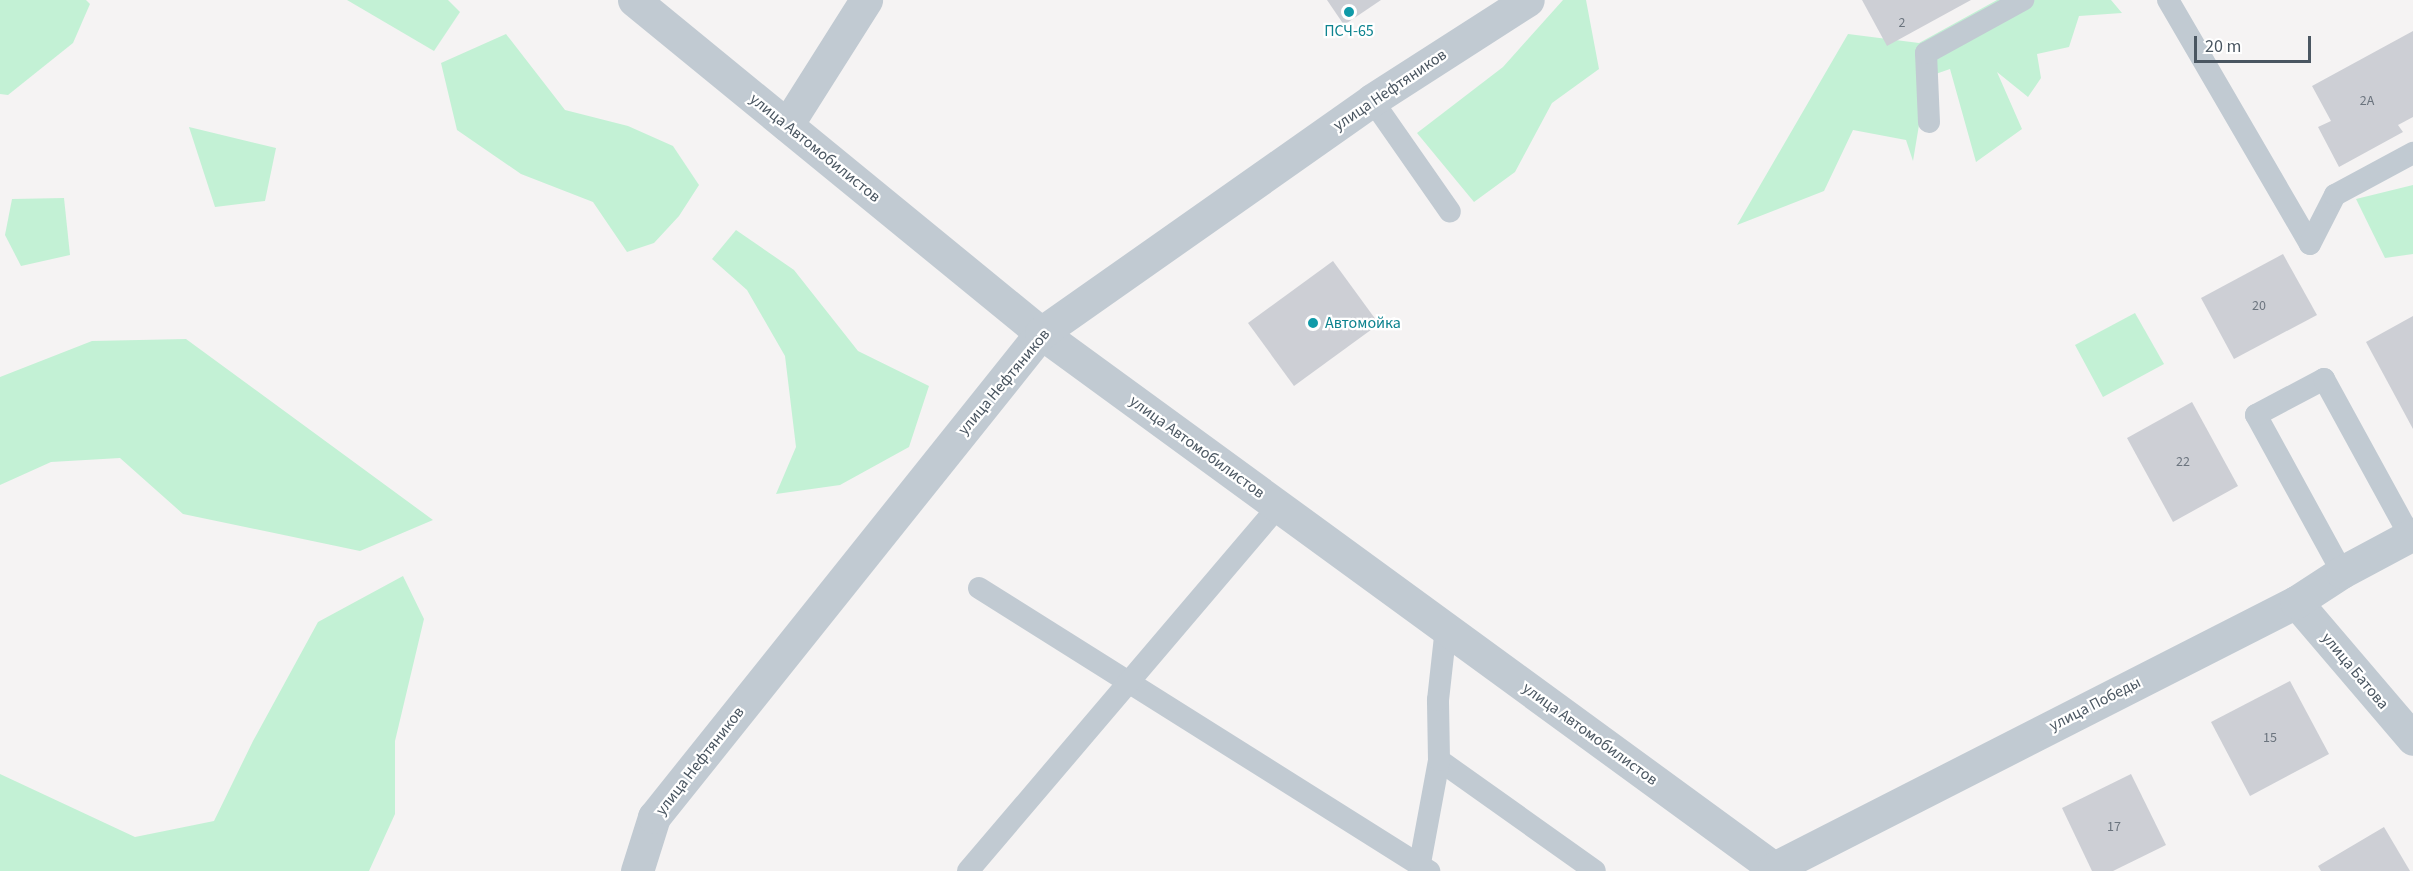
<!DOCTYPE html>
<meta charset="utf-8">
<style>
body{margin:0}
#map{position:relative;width:2413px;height:871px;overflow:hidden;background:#f5f3f3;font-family:"Source Sans 3",sans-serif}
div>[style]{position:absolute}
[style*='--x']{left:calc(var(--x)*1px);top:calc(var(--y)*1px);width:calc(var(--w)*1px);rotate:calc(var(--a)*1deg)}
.green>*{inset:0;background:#c3f1d5}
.building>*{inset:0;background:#cdcfd5}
.lane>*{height:22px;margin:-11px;padding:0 11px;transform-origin:11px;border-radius:11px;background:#c1cad2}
.street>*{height:33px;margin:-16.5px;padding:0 16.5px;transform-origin:16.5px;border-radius:16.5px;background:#c1cad2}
.dots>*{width:16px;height:16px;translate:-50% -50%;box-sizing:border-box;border:3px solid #fff;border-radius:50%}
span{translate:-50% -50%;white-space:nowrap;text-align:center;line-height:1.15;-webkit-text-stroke:4.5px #fff;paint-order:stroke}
.number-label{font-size:14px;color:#6b747e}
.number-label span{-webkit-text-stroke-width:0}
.culture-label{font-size:16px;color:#0d838f}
.left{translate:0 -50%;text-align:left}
.street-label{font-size:16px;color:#4a5661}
.scale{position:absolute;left:2194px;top:36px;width:117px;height:27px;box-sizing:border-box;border:3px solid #4a5661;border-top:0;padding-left:8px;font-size:18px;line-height:21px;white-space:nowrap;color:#4a5661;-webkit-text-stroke:4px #fff;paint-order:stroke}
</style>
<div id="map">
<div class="green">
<div style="clip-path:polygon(0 0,86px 0,90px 4px,73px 43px,8px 95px,0 94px)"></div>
<div style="clip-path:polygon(347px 0,448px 0,460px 12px,434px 51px)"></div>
<div style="clip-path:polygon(1563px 0,1586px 0,1599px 69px,1552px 103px,1515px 172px,1474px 202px,1417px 133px,1503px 67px)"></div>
<div style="clip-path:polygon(1997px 0,2111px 0,2122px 13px,2079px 16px,2069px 47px,2037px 54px,2041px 78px,2028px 97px,1997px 72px,2022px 129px,1976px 162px,1950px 69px,1927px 77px,1913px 161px,1906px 140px,1853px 130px,1824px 191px,1737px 225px,1848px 34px,1919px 43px)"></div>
<div style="clip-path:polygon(506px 34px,565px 110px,628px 126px,673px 146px,699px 185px,679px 216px,654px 243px,627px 252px,593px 202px,521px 174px,457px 130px,441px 63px)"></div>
<div style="clip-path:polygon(189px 127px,276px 148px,265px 201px,215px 207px)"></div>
<div style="clip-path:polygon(2413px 185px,2413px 254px,2385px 258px,2356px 199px)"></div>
<div style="clip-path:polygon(64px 198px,70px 255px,21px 266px,5px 235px,12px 199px)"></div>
<div style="clip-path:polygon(736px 230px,794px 270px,858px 351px,929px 386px,909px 447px,840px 485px,776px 494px,796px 447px,785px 356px,747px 290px,712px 259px)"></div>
<div style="clip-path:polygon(2135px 313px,2164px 364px,2103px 397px,2075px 345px)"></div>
<div style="clip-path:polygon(186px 339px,433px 520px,360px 551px,183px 514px,120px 458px,51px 462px,0 485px,0 377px,92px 341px)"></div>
<div style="clip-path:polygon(403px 576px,424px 619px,395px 741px,395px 814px,369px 871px,0 871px,0 774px,135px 837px,214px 821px,253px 741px,318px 622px)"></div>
</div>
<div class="building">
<div style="clip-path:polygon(1327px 0,1381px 0,1344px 25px)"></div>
<div style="clip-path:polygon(1862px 0,1971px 0,1887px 46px)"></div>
<div style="clip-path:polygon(2413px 31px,2413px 117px,2398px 125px,2403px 132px,2339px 167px,2318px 127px,2331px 121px,2312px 86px)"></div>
<div style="clip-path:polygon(2283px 254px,2317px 315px,2234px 359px,2201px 298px)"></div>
<div style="clip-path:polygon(1333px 261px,1379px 324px,1294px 386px,1248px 323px)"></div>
<div style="clip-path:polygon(2413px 316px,2413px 429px,2366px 342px)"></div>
<div style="clip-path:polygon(2192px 402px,2238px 486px,2173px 522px,2127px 438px)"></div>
<div style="clip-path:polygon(2290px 681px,2329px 754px,2250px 796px,2211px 722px)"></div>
<div style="clip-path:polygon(2131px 774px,2166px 845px,2113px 871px,2092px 871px,2062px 808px)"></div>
<div style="clip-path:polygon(2384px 827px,2410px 871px,2321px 871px,2318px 866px)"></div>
</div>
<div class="lane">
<div style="--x:2168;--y:0;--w:282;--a:59.8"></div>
<div style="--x:2310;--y:244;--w:55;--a:-63"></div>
<div style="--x:2335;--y:195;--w:89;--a:-28.3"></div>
<div style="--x:1372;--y:100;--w:136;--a:55.1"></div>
<div style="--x:1929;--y:122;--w:69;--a:-92.5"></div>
<div style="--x:1926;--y:53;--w:111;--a:-28.7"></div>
<div style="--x:2342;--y:572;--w:179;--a:-118.7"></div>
<div style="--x:2256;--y:415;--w:77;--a:-27.9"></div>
<div style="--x:2324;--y:379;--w:179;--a:61.3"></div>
<div style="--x:979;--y:588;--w:532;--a:32.17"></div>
<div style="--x:1439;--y:760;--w:191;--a:35.4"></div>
<div style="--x:1420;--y:863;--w:105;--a:-79.5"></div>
<div style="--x:1439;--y:760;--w:60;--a:-91"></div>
<div style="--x:1438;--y:700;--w:72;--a:-83.7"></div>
<div style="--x:968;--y:871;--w:480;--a:-49.6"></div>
</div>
<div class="street">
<div style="--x:634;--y:0;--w:526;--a:39.29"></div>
<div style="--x:1041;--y:333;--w:912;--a:36.13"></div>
<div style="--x:787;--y:125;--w:148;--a:-57.7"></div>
<div style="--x:2296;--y:602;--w:180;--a:49.5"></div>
<div style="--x:1774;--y:868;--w:586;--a:-27"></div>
<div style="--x:2296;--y:602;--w:55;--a:-33.1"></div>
<div style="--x:2342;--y:572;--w:81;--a:-28.2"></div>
<div style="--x:637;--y:871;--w:57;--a:-72.5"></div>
<div style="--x:654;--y:817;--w:620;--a:-51.35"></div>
<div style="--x:1041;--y:333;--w:405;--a:-35.1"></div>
<div style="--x:1372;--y:100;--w:185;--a:-32.7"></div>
</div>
<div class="dots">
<div style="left:1349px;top:12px;background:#0f9aa8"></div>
<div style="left:1313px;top:323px;background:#0f9aa8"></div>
</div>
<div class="number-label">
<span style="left:1902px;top:23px">2</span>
<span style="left:2367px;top:101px">2А</span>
<span style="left:2259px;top:306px">20</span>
<span style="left:2183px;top:462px">22</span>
<span style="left:2270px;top:738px">15</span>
<span style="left:2114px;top:827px">17</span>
</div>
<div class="culture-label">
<span style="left:1349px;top:31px">ПСЧ-65</span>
<span class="left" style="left:1325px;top:323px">Автомойка</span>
</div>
<div class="street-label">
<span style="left:1390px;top:90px;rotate:-34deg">улица Нефтяников</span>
<span style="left:815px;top:148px;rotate:39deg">улица Автомобилистов</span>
<span style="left:1004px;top:382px;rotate:-50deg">улица Нефтяников</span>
<span style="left:1197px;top:447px;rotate:36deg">улица Автомобилистов</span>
<span style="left:2355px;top:671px;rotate:50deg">улица Батова</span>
<span style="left:2095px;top:704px;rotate:-27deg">улица Победы</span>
<span style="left:1590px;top:734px;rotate:36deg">улица Автомобилистов</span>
<span style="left:700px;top:761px;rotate:-52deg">улица Нефтяников</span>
</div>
<div class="scale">20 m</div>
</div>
